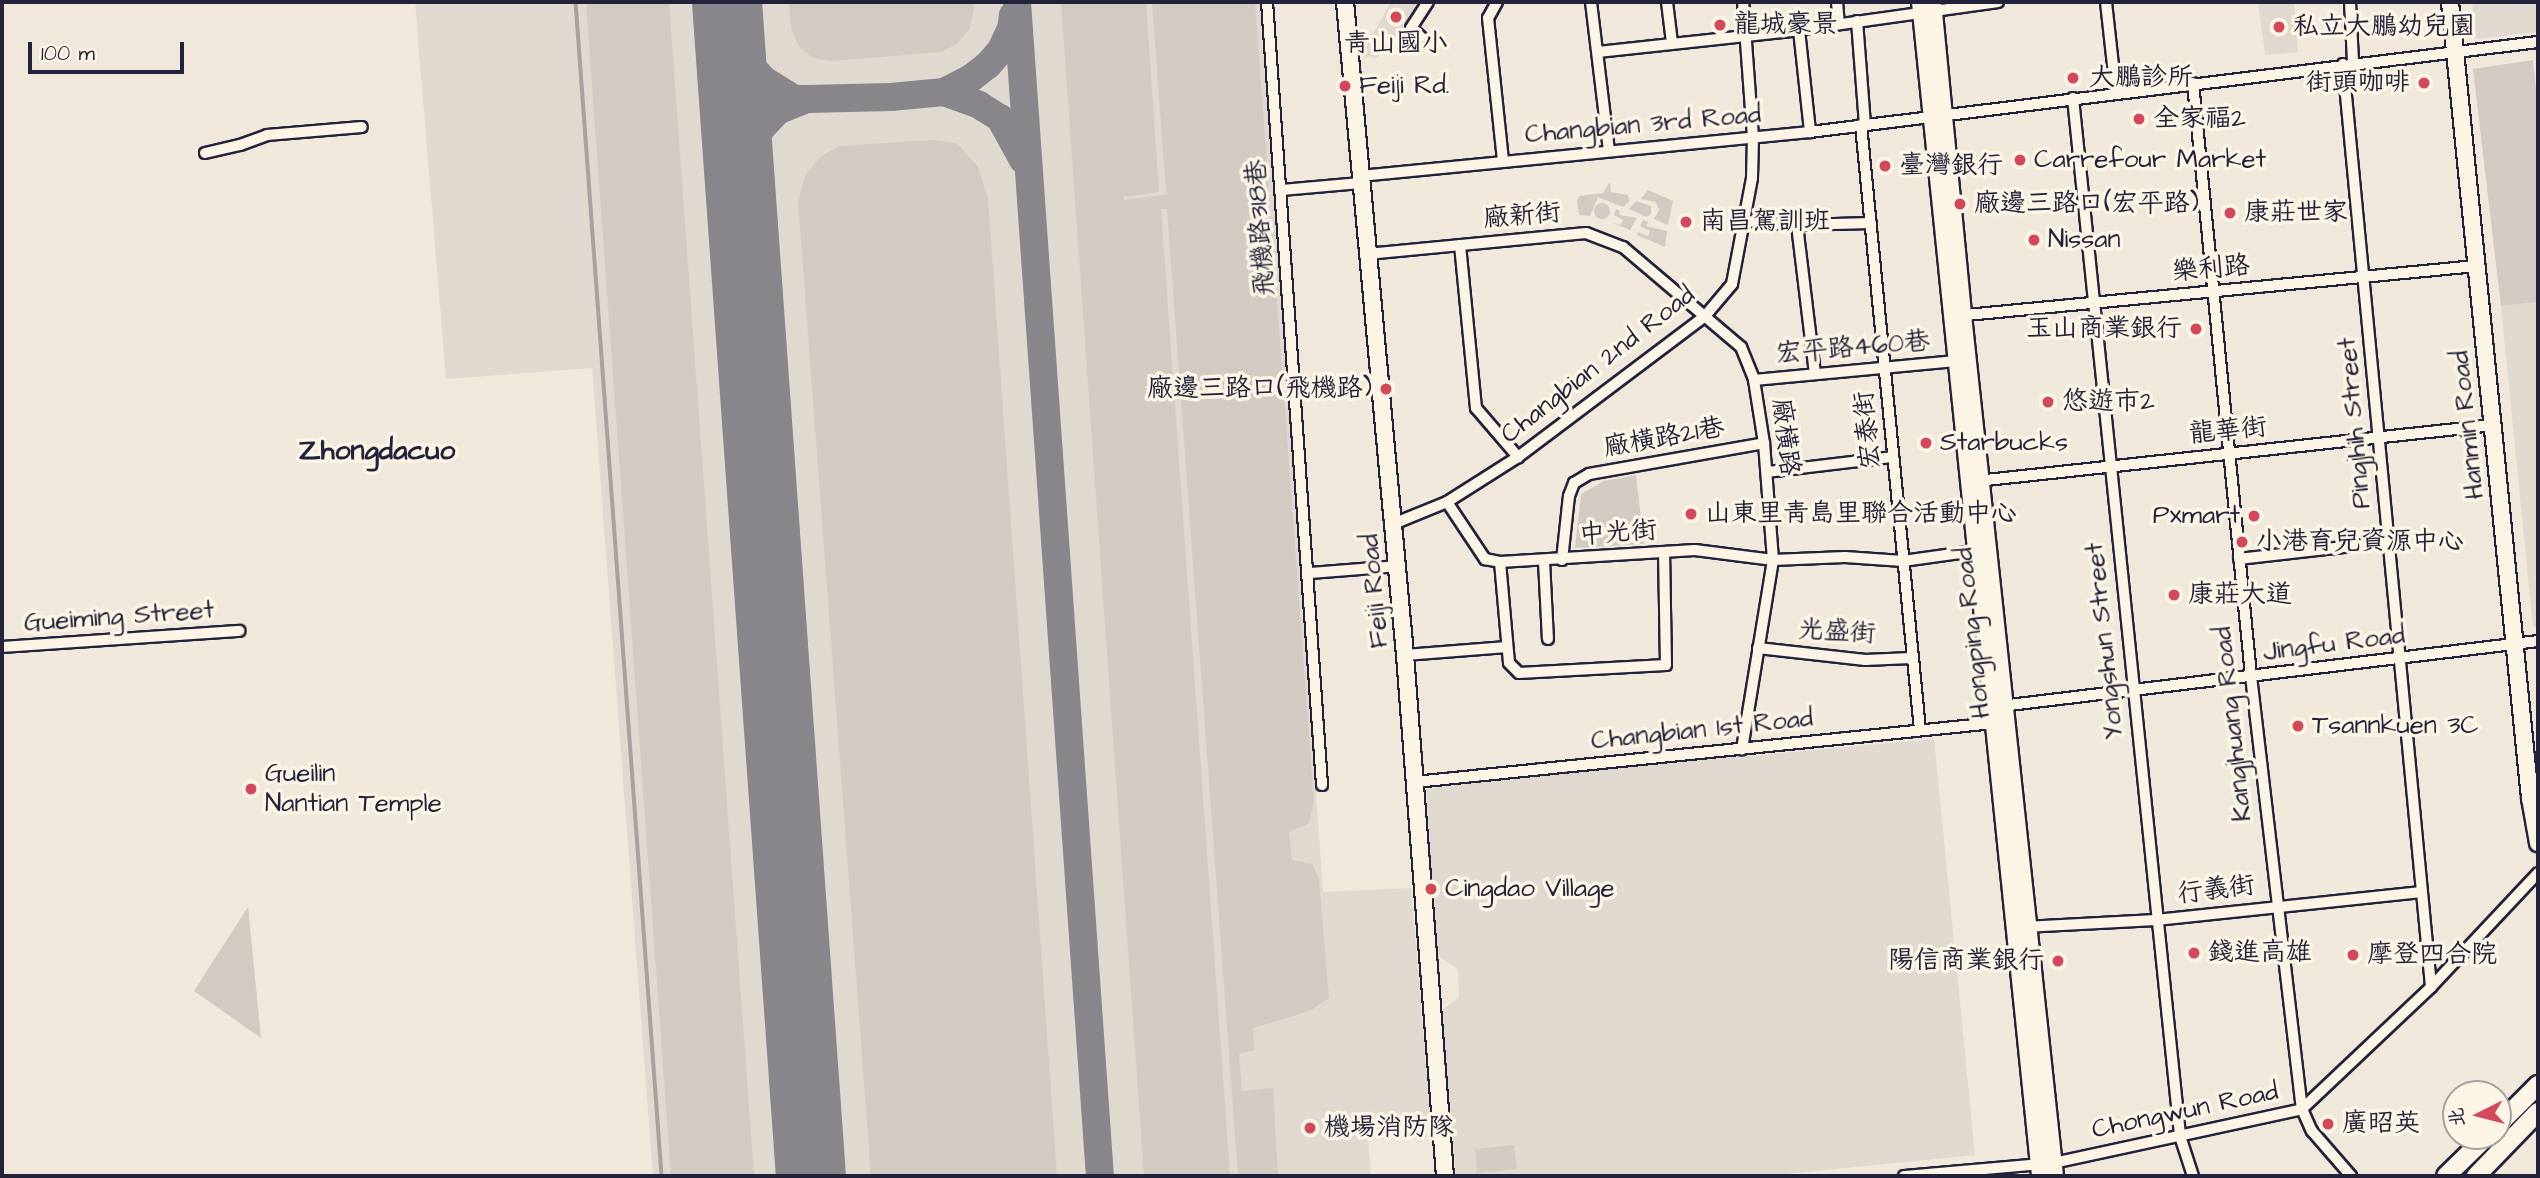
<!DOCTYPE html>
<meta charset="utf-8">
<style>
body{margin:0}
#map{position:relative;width:2540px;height:1178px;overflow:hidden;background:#efe8db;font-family:"Architects Daughter","LXGW WenKai TC",sans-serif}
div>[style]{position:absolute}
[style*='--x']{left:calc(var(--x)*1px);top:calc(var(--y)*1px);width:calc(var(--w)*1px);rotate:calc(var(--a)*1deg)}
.built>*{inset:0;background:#e0d9cf}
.green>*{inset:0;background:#d1cbc3}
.round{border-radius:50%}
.stream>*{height:3.5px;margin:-1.75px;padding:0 1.75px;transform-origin:1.75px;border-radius:1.75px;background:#a6a2a2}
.taxiway>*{height:28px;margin:-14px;padding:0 14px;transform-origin:14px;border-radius:14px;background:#88858b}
.runway>*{height:70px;margin:-35px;padding:0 35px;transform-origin:35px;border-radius:35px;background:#88858b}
.roads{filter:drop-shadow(2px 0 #22223b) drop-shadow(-2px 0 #22223b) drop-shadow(0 2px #22223b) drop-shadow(0 -2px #22223b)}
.street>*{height:10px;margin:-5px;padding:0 5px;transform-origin:5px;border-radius:5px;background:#fcf5e5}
.secondary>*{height:16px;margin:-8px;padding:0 8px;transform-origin:8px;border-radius:8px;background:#fcf5e5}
.primary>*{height:18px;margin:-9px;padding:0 9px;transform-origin:9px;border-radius:9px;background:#fcf5e5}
.dots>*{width:19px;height:19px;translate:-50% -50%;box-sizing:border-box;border:4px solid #fcf5e5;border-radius:50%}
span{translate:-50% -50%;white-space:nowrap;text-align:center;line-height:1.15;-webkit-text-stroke:7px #fcf5e5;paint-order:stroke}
.poi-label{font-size:26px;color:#22223b}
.left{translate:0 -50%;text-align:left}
.right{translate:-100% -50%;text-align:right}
.street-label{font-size:26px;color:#22223b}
.neighbourhood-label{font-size:28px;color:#22223b;font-weight:700}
.frame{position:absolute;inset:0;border:4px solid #22223b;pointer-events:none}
.north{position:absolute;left:2442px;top:1080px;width:70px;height:70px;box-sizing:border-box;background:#fcf5e5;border:2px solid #a5a1a1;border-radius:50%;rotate:264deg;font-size:19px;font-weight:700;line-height:28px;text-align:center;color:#22223b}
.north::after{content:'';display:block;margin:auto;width:24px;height:32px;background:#d1495b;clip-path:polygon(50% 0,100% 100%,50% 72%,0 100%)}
.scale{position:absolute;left:28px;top:42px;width:156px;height:32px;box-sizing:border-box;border:4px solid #22223b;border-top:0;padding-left:9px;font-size:21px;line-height:24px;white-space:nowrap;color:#22223b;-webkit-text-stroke:5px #fcf5e5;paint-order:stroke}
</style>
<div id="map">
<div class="built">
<div style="clip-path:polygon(415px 2px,1260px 2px,1323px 892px,1411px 888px,1432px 1137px,1368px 1140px,1371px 1176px,653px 1176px,592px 368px,446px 379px)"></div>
<div style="clip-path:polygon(1391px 2px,1421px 2px,1398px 35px,1377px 58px,1359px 56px,1358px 45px,1374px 32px)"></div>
<div style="clip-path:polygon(2258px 2px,2294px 2px,2298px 52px,2265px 55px)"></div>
<div style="clip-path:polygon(2472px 2px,2538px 2px,2538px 32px,2476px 39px)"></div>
<div style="clip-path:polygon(2538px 302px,2538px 626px,2533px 627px,2501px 306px)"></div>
<div style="clip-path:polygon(1934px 739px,1975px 1155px,1765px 1176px,1456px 1176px,1441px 1011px,1459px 997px,1458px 969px,1437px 955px,1426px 789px,1741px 753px,1741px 757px)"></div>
</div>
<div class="green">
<div style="clip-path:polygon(586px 2px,669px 2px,754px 1176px,671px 1176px)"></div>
<div style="clip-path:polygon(789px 2px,973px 2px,974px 7px,970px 28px,957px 44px,941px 52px,831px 61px,813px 58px,799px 46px,791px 29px)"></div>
<div style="clip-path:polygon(1061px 2px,1146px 2px,1159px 192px,1123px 197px,1124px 200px,1169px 194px,1166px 191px,1152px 2px,1255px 2px,1314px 803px,1308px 824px,1289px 832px,1292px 860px,1312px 864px,1319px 879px,1329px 998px,1310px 1011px,1253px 1028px,1254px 1050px,1239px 1054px,1242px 1091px,1273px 1088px,1278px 1176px,1238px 1176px,1167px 209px,1161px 209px,1230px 1176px,1144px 1176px)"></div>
<div style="clip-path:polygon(2533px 60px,2538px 109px,2538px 302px,2501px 306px,2473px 69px)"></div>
<div style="clip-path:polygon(932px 140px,957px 143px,978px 167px,988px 198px,1057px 1176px,871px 1176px,798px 200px,806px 174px,821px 156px,840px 146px)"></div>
<div style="clip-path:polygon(1610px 182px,1611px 192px,1628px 195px,1629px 202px,1623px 207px,1598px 197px,1590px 216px,1579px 215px,1577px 200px,1580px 196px,1603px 193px)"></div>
<div style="clip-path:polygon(1648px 190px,1673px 201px,1668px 225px,1654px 219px,1659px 210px,1656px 202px,1641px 199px)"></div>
<div style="clip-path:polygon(1636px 201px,1651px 206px,1651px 214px,1647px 217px,1629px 209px)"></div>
<div class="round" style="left:1594px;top:203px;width:16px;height:16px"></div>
<div style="clip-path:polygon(1616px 209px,1620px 211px,1619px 215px,1637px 218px,1630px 230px,1611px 222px,1621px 225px,1623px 220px,1614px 215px)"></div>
<div style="clip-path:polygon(1643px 220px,1648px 222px,1646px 226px,1667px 231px,1665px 247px,1637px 235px,1638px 232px,1648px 236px,1650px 231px,1640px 226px)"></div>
<div style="clip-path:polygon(1636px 475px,1644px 544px,1575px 548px,1581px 494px,1604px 481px)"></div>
<div style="clip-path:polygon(248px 907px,261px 1038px,194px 991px)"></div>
<div style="clip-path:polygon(1514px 1145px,1517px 1169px,1477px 1173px,1475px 1149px)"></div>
</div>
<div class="stream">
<div style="--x:576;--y:2;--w:1177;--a:85.81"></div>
</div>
<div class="taxiway">
<div style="--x:1017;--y:2;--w:1177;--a:85.96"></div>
<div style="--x:728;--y:27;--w:41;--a:60.9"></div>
<div style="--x:748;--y:63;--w:23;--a:47"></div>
<div style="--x:764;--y:80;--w:36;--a:32"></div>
<div style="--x:794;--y:99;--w:13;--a:0"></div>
<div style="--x:944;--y:92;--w:29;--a:-27"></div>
<div style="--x:970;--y:79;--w:23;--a:-38"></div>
<div style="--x:988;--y:65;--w:20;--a:-49"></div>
<div style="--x:1001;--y:50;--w:23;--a:-65"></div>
<div style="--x:1011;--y:29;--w:14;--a:-82"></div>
<div style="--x:738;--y:162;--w:32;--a:-58"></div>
<div style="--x:755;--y:135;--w:33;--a:-47"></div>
<div style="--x:777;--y:111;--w:32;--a:-22"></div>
<div style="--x:807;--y:99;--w:84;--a:-1.4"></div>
<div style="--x:891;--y:97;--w:53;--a:-5.4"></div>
<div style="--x:944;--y:92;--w:37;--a:20"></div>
<div style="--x:979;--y:105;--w:25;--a:32"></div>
<div style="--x:1000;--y:118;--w:48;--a:61.3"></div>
</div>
<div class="runway">
<div style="--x:727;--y:2;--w:1177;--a:85.91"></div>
</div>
<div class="roads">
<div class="street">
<div style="--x:1267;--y:2;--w:785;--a:85.98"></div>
<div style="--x:1497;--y:2;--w:18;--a:119"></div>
<div style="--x:1488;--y:18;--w:144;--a:84"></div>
<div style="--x:1591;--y:2;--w:149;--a:83.1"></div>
<div style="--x:1667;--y:2;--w:41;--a:83"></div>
<div style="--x:1837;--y:2;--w:22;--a:85"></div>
<div style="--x:2106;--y:2;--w:92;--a:83.7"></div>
<div style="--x:2350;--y:2;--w:60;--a:87.1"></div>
<div style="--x:1857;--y:21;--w:103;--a:85.6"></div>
<div style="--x:1799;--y:30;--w:103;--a:83.8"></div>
<div style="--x:1421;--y:37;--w:13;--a:-138"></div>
<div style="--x:1411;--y:28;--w:31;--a:-57"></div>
<div style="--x:1598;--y:52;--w:202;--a:-6.2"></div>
<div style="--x:1799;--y:30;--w:201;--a:-8"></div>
<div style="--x:2343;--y:64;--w:927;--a:84.55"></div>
<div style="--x:2193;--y:83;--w:596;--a:84.41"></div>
<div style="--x:2251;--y:676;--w:436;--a:83.3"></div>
<div style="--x:2302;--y:1109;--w:24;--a:66"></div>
<div style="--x:2312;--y:1131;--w:60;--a:49.1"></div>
<div style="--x:2073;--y:98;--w:1044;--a:84.11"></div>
<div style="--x:2180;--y:1136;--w:42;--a:72"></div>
<div style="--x:1861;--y:125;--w:608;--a:84.43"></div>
<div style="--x:205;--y:153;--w:36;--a:-13"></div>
<div style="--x:240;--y:145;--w:29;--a:-20"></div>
<div style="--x:267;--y:135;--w:95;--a:-4.8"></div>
<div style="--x:1360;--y:176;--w:452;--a:-5.6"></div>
<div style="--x:1810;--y:132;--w:734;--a:-7.05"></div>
<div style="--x:1281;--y:190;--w:80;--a:-5"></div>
<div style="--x:1744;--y:221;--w:53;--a:4.3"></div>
<div style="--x:1797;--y:225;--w:74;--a:-1.5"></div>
<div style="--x:1797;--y:225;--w:150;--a:83.1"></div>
<div style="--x:1460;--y:245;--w:164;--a:84.4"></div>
<div style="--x:1476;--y:408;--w:65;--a:49.4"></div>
<div style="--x:1367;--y:254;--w:220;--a:-5.5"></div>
<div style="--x:1586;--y:233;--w:40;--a:21"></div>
<div style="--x:1623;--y:247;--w:155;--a:40.3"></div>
<div style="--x:1741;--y:347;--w:35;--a:68"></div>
<div style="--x:1754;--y:380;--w:64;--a:81"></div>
<div style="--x:1764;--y:443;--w:117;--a:85.6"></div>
<div style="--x:1773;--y:560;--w:192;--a:99.3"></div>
<div style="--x:1956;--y:316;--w:522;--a:-5.49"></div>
<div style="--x:1754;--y:380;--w:203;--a:-5.4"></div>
<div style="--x:1767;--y:472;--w:127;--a:-6.8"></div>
<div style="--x:1977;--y:481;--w:519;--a:-6.19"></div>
<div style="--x:1447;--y:502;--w:69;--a:56.3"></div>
<div style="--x:1485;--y:559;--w:15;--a:11"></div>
<div style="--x:1500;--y:562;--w:101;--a:84.9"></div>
<div style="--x:1509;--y:663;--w:14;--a:45"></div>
<div style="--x:1519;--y:673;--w:147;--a:-3.1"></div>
<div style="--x:1666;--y:665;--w:113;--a:-91"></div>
<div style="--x:1393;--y:524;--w:58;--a:-22.2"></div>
<div style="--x:1447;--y:502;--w:84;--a:-32.4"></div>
<div style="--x:1518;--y:457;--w:234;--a:-37"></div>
<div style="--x:1705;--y:316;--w:42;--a:-49.8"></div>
<div style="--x:1732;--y:284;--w:108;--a:-79.3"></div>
<div style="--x:1752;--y:178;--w:41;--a:-88.6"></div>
<div style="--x:1753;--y:137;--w:135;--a:-94.2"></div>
<div style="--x:2239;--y:559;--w:151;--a:-6.5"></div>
<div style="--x:1562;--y:560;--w:64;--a:-83.8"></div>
<div style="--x:1569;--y:496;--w:14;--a:-69"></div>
<div style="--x:1574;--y:483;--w:17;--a:-31"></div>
<div style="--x:1589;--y:474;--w:178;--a:-10"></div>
<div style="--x:1544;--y:561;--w:78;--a:87.1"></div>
<div style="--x:1500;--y:562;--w:195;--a:-3.5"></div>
<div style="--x:1695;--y:550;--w:79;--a:7.3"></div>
<div style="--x:1773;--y:560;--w:72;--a:-2.4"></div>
<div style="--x:1845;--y:557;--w:58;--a:3.9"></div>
<div style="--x:1903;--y:561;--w:79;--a:-8"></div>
<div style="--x:1309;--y:573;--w:88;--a:-4.5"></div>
<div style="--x:2;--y:647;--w:238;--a:-3.9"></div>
<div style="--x:1758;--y:648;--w:108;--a:6.4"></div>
<div style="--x:1865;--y:660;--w:48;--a:-2.4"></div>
<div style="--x:1405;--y:655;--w:102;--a:-4.5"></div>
<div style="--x:2001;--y:706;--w:541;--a:-6.9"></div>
<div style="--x:1415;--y:782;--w:582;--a:-5.82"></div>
<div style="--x:2024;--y:927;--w:132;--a:-3"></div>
<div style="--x:2156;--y:920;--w:267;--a:-6"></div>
<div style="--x:1904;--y:1176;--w:150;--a:-5"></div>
<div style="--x:2053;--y:1163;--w:255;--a:-12.2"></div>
<div style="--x:2302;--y:1109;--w:178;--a:-43.4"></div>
<div style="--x:2431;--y:987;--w:156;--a:-46.8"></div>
</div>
<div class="secondary">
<div style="--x:1345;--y:2;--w:656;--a:84.75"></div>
<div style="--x:1405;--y:655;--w:523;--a:85.61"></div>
<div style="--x:1920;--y:2;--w:1180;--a:84.16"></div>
<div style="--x:1933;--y:2;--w:314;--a:84.5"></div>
<div style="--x:1963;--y:315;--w:866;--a:83.9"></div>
<div style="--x:2450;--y:2;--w:800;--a:84.26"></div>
<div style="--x:2530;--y:798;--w:46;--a:79.9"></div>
</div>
<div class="primary">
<div style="--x:2498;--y:1125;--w:57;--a:-45"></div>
<div style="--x:2446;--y:1176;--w:57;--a:-44.3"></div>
<div style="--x:2476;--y:1176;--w:89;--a:-45.9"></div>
</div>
</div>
<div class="dots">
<div style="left:1396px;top:17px;background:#d1495b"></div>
<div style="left:1720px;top:25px;background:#d1495b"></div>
<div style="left:2279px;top:27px;background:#d1495b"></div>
<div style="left:2073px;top:78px;background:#d1495b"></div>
<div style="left:2424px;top:83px;background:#d1495b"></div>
<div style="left:1345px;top:86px;background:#d1495b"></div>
<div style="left:2139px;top:119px;background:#d1495b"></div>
<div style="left:2020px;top:160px;background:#d1495b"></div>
<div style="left:1885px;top:166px;background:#d1495b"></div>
<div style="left:1960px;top:204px;background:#d1495b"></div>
<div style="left:2230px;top:213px;background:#d1495b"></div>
<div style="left:1686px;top:222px;background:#d1495b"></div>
<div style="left:2034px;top:240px;background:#d1495b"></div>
<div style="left:2196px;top:329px;background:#d1495b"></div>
<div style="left:1386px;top:389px;background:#d1495b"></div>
<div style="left:2048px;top:402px;background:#d1495b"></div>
<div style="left:1926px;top:443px;background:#d1495b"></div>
<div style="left:1691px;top:514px;background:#d1495b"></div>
<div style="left:2254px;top:516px;background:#d1495b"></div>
<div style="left:2242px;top:542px;background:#d1495b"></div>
<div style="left:2174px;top:595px;background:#d1495b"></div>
<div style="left:2298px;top:726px;background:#d1495b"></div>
<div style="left:251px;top:789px;background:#d1495b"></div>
<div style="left:1431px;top:889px;background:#d1495b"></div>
<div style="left:2194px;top:953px;background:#d1495b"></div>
<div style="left:2353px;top:955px;background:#d1495b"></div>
<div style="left:2058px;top:961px;background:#d1495b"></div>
<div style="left:2328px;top:1124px;background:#d1495b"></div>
<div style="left:1310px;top:1128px;background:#d1495b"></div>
</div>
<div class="poi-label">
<span class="left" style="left:1734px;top:25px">龍城豪景</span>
<span class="left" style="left:2293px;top:27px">私立大鵬幼兒園</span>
<span style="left:1396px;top:44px">青山國小</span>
<span class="left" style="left:2089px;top:78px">大鵬診所</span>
<span class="right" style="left:2410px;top:83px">街頭咖啡</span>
<span class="left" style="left:1359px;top:86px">Feiji Rd.</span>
<span class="left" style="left:2153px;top:119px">全家福2</span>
<span class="left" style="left:2034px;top:160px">Carrefour Market</span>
<span class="left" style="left:1899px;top:166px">臺灣銀行</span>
<span class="left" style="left:1974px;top:204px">廠邊三路口(宏平路)</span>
<span class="left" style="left:2244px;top:213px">康莊世家</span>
<span class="left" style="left:1700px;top:222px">南昌駕訓班</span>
<span class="left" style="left:2048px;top:240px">Nissan</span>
<span class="right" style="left:2182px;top:329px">玉山商業銀行</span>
<span class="right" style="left:1372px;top:389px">廠邊三路口(飛機路)</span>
<span class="left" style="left:2062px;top:402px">悠遊市2</span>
<span class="left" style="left:1940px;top:443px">Starbucks</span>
<span class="left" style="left:1705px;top:514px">山東里青島里聯合活動中心</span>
<span class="right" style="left:2240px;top:516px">Pxmart</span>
<span class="left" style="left:2256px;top:542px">小港育兒資源中心</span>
<span class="left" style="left:2188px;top:595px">康莊大道</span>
<span class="left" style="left:2312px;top:726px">Tsannkuen 3C</span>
<span class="left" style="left:265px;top:789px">Gueilin<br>Nantian Temple</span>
<span class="left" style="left:1445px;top:889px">Cingdao Village</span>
<span class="left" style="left:2208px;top:953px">錢進高雄</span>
<span class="left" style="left:2367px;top:955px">摩登四合院</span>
<span class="right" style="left:2044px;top:961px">陽信商業銀行</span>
<span class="left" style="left:2342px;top:1124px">廣昭英</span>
<span class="left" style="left:1324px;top:1128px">機場消防隊</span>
</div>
<div class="street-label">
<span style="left:1643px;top:125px;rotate:-5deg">Changbian 3rd Road</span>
<span style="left:1522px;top:216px;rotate:-5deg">廠新街</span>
<span style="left:1261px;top:228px;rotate:-94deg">飛機路318巷</span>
<span style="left:2211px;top:269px;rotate:-5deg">樂利路</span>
<span style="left:1853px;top:348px;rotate:-5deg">宏平路460巷</span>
<span style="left:1598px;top:365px;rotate:-38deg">Changbian 2nd Road</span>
<span style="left:2355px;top:423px;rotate:-95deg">Pingjhih Street</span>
<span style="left:2468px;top:425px;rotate:-96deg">Hanmin Road</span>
<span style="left:1868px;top:430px;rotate:-96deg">宏泰街</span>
<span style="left:2228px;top:431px;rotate:-6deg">龍華街</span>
<span style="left:1785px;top:437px;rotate:83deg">廠橫路</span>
<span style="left:1664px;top:438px;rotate:-10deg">廠橫路21巷</span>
<span style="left:1618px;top:533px;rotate:-4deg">中光街</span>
<span style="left:1375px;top:591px;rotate:-95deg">Feiji Road</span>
<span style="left:119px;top:617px;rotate:-4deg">Gueiming Street</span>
<span style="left:1837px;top:632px;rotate:4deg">光盛街</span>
<span style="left:1973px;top:633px;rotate:-96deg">Hongping Road</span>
<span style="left:2105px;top:641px;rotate:-96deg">Yongshun Street</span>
<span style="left:2334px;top:644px;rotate:-7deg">Jingfu Road</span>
<span style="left:2233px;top:724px;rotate:-96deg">Kangjhuang Road</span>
<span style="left:1702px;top:730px;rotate:-6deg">Changbian 1st Road</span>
<span style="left:2216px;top:890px;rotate:-7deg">行義街</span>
<span style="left:2185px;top:1111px;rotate:-12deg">Chongwun Road</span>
</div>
<div class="neighbourhood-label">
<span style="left:377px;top:451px">Zhongdacuo</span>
</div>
<div class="frame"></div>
<div class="north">北</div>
<div class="scale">100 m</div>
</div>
